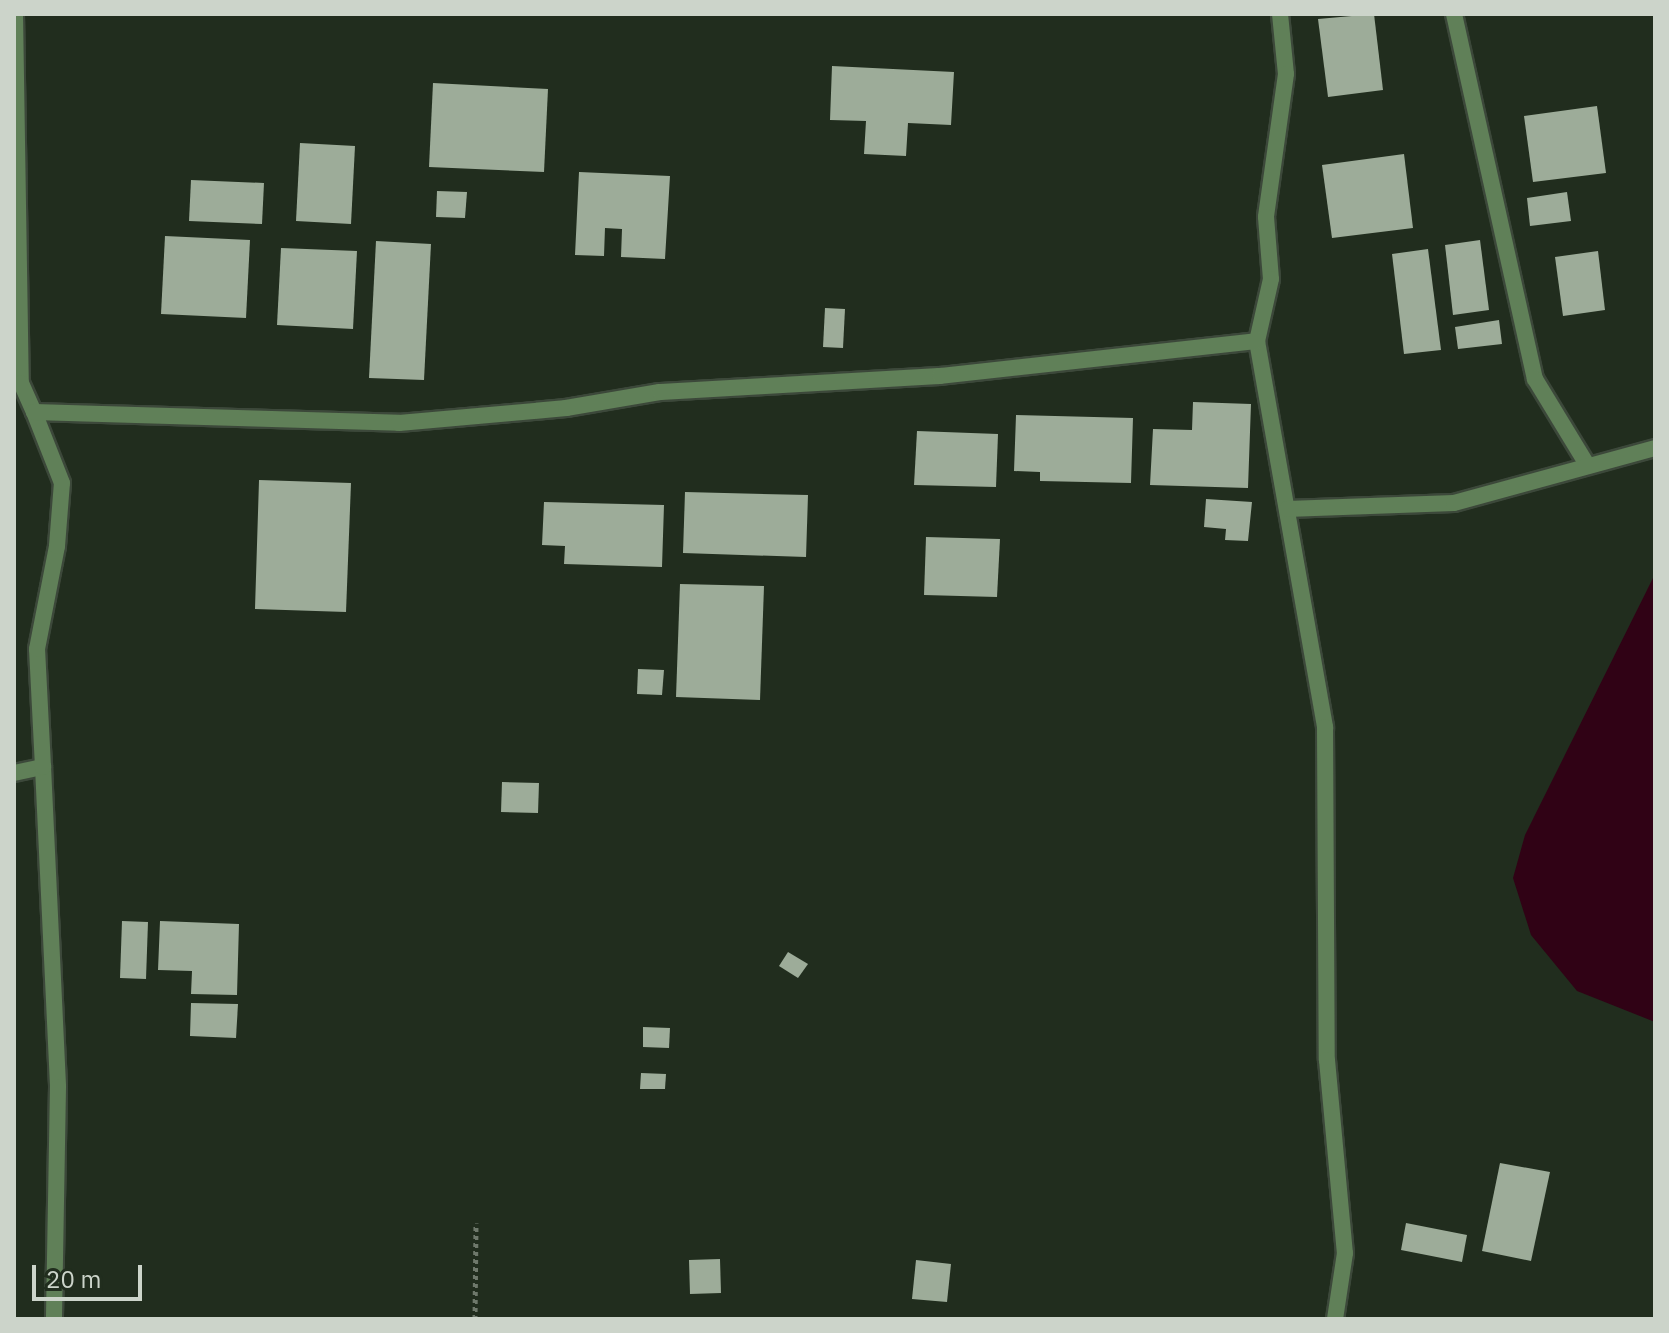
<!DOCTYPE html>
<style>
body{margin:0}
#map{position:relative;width:1669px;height:1333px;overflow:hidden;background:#212d1e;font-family:"IBM Plex Sans",sans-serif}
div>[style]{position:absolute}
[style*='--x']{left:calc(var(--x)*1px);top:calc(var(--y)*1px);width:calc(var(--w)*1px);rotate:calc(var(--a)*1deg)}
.water>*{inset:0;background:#300215}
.building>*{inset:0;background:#9dac99}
.path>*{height:5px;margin-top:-2.5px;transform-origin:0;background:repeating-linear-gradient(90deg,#6e786b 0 4px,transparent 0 8px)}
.roads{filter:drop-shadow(2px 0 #3c483a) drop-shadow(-2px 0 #3c483a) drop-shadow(0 2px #3c483a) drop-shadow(0 -2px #3c483a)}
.minor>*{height:16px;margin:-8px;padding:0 8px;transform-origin:8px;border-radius:8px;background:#608058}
span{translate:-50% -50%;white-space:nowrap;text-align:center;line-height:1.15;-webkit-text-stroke:8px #212d1e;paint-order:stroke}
.frame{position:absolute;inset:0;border:16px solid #ccd4ca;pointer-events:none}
.scale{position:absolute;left:32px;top:1265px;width:110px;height:36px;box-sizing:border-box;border:4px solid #ccd4ca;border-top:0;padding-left:10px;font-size:24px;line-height:28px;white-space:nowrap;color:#ccd4ca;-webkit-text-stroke:6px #212d1e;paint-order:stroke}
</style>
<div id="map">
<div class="water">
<div style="clip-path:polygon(1655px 574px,1655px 1022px,1577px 991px,1531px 935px,1513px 878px,1525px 835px)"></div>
</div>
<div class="building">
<div style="clip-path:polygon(1374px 14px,1383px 90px,1328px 97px,1318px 19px)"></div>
<div style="clip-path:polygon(832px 66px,954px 72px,951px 125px,908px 123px,906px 156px,864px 154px,866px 121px,830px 120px)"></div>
<div style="clip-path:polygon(433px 83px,548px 89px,544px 172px,429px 167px)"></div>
<div style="clip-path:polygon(1597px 106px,1606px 173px,1533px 182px,1524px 116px)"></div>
<div style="clip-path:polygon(300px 143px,355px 146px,351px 224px,296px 221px)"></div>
<div style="clip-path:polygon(1404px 154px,1413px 228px,1332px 238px,1322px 165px)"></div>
<div style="clip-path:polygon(579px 172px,670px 176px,665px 259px,621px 257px,622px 229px,605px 228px,604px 256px,575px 255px)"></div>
<div style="clip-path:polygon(191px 180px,264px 183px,262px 224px,189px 221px)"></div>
<div style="clip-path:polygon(437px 191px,467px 192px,465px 218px,436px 217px)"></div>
<div style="clip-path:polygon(1567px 192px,1571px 221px,1530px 226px,1527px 198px)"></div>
<div style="clip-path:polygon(165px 236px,250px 240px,246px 318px,161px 314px)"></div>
<div style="clip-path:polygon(1480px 240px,1489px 310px,1453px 315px,1445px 245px)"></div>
<div style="clip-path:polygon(376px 241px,431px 244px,424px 380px,369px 378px)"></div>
<div style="clip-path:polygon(281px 248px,357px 251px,353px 329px,277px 325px)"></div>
<div style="clip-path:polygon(1428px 249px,1441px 350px,1404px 354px,1392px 254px)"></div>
<div style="clip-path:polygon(1598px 251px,1605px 310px,1563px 316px,1555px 257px)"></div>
<div style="clip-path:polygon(825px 308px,845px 309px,843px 348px,823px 347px)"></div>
<div style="clip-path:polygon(1499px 320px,1502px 344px,1458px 349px,1455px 327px)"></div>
<div style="clip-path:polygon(1193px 402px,1251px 404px,1248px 488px,1150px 485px,1153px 429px,1192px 430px)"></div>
<div style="clip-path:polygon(1016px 415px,1133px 418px,1131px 483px,1040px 481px,1040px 472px,1014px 471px)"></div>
<div style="clip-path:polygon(917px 431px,998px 434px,996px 487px,914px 485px)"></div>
<div style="clip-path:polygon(259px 480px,351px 483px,346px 612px,255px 609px)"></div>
<div style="clip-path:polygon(685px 492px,808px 495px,806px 557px,683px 553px)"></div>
<div style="clip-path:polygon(1206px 499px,1252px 502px,1248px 541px,1225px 540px,1226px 529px,1204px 527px)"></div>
<div style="clip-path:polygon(544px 502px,664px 505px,662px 567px,564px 564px,565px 546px,542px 545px)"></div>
<div style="clip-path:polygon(926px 537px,1000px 539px,997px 597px,924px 595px)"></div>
<div style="clip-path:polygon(680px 584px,764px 586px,760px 700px,676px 697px)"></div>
<div style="clip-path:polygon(638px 669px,664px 670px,662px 695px,637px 694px)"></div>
<div style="clip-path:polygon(502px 782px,539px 783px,538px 813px,501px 812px)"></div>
<div style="clip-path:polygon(122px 921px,148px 922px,146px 979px,120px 978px)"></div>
<div style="clip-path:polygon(160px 921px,239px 924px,237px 995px,191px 994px,192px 971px,158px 970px)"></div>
<div style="clip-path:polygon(788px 952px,808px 964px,798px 978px,779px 966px)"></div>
<div style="clip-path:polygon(191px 1003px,238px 1004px,236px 1038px,190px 1036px)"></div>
<div style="clip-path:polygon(643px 1027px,670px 1028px,669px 1048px,643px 1047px)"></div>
<div style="clip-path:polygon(641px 1073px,666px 1074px,665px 1089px,640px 1089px)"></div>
<div style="clip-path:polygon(1500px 1163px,1550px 1172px,1531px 1261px,1482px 1251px)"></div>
<div style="clip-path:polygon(1406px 1223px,1467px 1235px,1462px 1262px,1401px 1250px)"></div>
<div style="clip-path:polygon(720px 1259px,721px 1293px,690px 1294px,689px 1260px)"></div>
<div style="clip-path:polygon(916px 1260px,951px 1264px,947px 1302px,912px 1299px)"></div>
</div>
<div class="path">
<div style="--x:475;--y:1319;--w:96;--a:-89.4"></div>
</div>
<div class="roads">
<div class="minor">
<div style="--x:15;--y:14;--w:369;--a:89.1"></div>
<div style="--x:21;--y:383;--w:32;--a:66"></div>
<div style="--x:1280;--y:14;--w:60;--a:84.3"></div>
<div style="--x:1286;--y:74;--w:144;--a:98"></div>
<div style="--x:1266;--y:217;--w:62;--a:85.4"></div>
<div style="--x:1271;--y:279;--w:64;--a:102.7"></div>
<div style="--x:1257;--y:341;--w:392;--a:80"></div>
<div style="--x:1325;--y:727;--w:333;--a:89.7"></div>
<div style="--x:1327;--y:1060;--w:194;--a:84.7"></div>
<div style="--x:1345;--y:1253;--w:67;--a:98.6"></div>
<div style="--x:1454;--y:14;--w:374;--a:77.5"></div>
<div style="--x:1535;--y:379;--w:98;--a:58.7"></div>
<div style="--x:1287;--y:509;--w:167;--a:-2.1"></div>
<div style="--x:1454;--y:503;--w:208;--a:-15.3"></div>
<div style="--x:43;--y:767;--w:320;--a:87.3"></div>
<div style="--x:58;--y:1087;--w:232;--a:91"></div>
<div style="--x:14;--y:773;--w:30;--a:-12"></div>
<div style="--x:43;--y:767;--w:118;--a:-92.9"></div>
<div style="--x:37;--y:649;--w:105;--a:-79"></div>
<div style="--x:57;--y:546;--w:63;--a:-85.5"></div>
<div style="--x:62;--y:483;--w:76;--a:-111.5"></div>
<div style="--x:34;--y:412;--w:365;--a:1.7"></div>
<div style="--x:399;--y:423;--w:168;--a:-5.1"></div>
<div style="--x:566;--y:408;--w:95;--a:-9.7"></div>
<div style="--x:660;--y:392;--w:280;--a:-3.3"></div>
<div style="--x:940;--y:376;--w:319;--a:-6.3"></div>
</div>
</div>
<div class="frame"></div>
<div class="scale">20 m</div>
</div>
